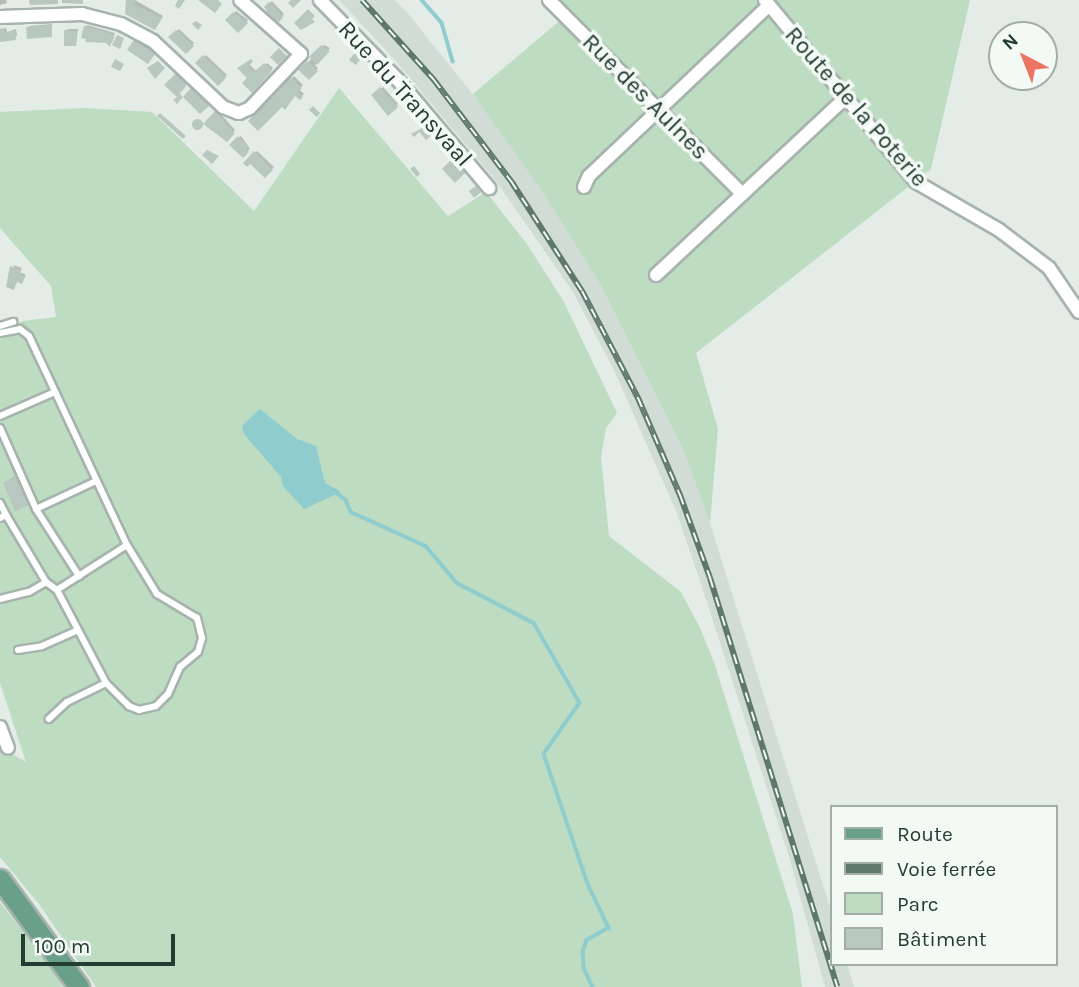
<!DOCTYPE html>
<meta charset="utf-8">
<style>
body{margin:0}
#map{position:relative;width:1079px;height:987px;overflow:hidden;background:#e3ece7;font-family:Karla,sans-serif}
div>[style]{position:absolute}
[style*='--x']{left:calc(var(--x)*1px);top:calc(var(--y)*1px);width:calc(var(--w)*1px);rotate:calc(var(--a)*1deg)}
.built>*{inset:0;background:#d1dcd6}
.green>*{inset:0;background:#bddcc2}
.water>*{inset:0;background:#8eccce}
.shadow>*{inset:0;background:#0003}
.round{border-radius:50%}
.stream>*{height:3.5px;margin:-1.75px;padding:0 1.75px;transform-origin:1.75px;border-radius:1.75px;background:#8eccce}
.building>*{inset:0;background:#b8c7c0}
.roads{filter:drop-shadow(2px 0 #a6b4ad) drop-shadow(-2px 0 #a6b4ad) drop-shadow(0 2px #a6b4ad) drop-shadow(0 -2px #a6b4ad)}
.service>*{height:6px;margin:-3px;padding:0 3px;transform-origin:3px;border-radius:3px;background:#fff}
.minor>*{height:12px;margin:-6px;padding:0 6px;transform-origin:6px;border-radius:6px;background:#fff}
.primary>*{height:19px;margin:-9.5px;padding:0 9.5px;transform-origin:9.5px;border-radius:9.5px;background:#6a9f8c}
.rail>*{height:6px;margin-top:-3px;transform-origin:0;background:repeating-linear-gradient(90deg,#f3f9f5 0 10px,#5e786e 0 20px);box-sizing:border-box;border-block:2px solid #5e786e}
span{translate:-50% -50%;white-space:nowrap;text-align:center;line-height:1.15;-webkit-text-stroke:7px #f3f9f5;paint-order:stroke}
.street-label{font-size:24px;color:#243d33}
.legend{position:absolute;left:830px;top:805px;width:228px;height:161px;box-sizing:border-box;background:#f3f9f5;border:2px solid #a0aea7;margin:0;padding:9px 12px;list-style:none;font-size:21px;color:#243d33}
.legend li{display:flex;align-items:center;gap:14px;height:35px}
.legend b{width:35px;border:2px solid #a0aea7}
.north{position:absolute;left:988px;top:21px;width:70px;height:70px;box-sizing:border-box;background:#f3f9f5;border:2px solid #a0aea7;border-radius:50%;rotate:318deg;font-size:19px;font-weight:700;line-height:28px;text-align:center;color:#243d33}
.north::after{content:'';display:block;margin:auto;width:24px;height:32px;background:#eb7462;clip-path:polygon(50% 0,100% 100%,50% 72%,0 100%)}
.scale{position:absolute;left:21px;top:934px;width:154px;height:32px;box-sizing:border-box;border:4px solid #243d33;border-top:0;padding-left:9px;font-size:21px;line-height:24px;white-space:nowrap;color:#243d33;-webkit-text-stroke:5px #f3f9f5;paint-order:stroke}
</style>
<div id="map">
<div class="built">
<div style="clip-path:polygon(339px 0,395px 0,405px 10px,487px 112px,540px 188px,600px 284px,683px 449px,710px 523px,832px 914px,832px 964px,847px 964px,854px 987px,825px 987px,790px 860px,703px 590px,676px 511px,613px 368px,573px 292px,496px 181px,394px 59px)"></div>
</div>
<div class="green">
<div style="clip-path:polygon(561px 0,970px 0,931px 169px,696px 353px,718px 429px,710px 523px,683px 449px,600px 284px,540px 188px,473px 94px,570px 12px)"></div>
<div style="clip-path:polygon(339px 88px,448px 216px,486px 192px,527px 244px,564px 302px,617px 413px,606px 428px,601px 457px,609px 536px,681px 592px,700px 628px,714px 662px,793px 914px,802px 987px,96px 987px,39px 904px,0 857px,0 747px,26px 762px,0 683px,0 330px,23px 321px,56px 317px,51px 286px,0 228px,0 112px,85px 108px,152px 112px,254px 211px)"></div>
<div style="clip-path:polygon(0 902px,54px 972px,63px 987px,0 987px)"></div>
</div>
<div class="water">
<div style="clip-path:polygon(260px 409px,297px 439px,316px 446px,325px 483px,341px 492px,304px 509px,283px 486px,281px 477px,244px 434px,242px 426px)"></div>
</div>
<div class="shadow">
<div style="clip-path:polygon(0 0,6px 0,7px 3px,0 5px)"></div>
<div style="clip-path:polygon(128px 0,135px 0,163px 16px,157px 26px)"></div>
<div style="clip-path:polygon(272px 1px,284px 14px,279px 20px,267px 14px,270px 11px,266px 7px)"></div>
<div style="clip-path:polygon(236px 11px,248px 20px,238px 31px,227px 20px)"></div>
<div style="clip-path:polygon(52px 24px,51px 36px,28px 28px,30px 26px)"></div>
<div style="clip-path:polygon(87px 25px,115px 33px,112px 43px,85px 27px)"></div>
<div style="clip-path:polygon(6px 28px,7px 32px,16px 29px,17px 36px,0 41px,0 29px)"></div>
<div style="clip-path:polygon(68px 29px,78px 29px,76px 45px,66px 31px)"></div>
<div style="clip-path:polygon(179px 29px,194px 43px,186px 52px,171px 37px)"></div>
<div style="clip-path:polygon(137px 39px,155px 52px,149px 60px,135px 41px)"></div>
<div style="clip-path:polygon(324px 45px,330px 48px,315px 65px,318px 68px,309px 78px,301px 70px)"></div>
<div style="clip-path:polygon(206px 55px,227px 75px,218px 84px,197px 63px)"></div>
<div style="clip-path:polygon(267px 63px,273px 68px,252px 90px,250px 78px,242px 70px,249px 64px,257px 72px)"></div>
<div style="clip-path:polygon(178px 73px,188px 82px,178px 92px,181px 95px,177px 101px,179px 96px,167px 85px)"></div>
<div style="clip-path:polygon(294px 76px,303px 85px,299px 89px,304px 94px,300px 98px,295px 93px,283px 105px,251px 121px)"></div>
<div style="clip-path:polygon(383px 87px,398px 104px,388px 113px,373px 95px)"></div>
<div style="clip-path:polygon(194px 88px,209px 103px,200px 112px,185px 97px)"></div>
<div style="clip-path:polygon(218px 111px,235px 130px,227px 139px,205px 124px)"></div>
<div class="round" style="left:193.5px;top:119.5px;width:9px;height:9px"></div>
<div style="clip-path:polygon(241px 136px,250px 149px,243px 155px,232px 145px)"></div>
<div style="clip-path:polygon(257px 151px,274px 167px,265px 176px,251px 162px,245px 163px)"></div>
<div style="clip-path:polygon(13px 265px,22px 268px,20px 272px,26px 275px,22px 282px)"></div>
<div style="clip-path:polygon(24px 470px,35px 495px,28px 503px,5px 483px)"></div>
</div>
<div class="stream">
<div style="--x:422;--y:0;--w:30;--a:49"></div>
<div style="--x:442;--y:23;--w:40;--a:74"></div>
<div style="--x:335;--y:492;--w:14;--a:36"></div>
<div style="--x:346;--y:500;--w:13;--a:67"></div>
<div style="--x:351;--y:512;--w:82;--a:24.4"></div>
<div style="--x:426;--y:546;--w:48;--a:50"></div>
<div style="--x:457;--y:583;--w:87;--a:27.5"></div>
<div style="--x:534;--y:623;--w:92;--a:60.1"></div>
<div style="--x:580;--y:703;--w:62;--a:125.2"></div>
<div style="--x:544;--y:754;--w:137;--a:71.3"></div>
<div style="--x:588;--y:884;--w:49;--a:64.5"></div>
<div style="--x:609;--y:928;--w:25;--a:151"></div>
<div style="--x:587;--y:940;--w:13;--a:108"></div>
<div style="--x:583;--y:952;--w:16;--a:86"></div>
<div style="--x:584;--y:968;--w:21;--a:65"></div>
</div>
<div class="building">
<div style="clip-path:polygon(29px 0,58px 0,58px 4px,30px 5px)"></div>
<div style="clip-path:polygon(62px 0,83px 0,83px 4px,62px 3px)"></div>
<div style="clip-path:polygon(126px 0,135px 0,133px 4px,162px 18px,155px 30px,125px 14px)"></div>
<div style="clip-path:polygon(178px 0,185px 0,179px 9px,175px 6px)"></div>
<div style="clip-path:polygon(198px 0,218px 0,222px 4px,215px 13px)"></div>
<div style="clip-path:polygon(291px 0,301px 0,293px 8px,288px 3px)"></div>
<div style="clip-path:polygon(269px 2px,283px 17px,279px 22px,264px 14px,267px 11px,264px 7px)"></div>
<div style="clip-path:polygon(308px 9px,315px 16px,312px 19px,315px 22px,301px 30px,294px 23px)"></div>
<div style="clip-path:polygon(233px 12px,248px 23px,238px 33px,225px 20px)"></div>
<div style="clip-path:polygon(196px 21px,202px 25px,198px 30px,192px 24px)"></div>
<div style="clip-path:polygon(51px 25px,52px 37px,27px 39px,26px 27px)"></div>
<div style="clip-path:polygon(84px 26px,114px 34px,110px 47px,106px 43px,85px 42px,86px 39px,81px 38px)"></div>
<div style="clip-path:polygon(4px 29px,5px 33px,15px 30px,16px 40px,0 42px,0 30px)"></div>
<div style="clip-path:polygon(64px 30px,77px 31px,76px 46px,64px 46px)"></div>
<div style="clip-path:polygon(176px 30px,194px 46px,186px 54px,168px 37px)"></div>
<div style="clip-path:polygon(117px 35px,124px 38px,120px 49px,112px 45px)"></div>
<div style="clip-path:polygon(134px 40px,155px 54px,148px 64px,127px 50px)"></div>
<div style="clip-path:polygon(321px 45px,330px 51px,317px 65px,309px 57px)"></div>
<div style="clip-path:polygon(279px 48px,287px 56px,278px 65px,270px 57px)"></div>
<div style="clip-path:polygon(357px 50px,363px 55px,356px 65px,349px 60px)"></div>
<div style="clip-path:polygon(203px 55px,226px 78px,218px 86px,195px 63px)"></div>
<div style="clip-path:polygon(115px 59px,124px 64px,120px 71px,111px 67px)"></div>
<div style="clip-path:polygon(251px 59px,253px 61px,248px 67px,254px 72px,264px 63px,272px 71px,252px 93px,242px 83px,247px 78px,237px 68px)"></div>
<div style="clip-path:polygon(158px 61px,165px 68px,155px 79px,147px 68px)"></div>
<div style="clip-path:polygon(307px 61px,318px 71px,309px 80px,298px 70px)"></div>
<div style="clip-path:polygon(175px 74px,187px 85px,179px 94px,183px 97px,191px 88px,209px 106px,200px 114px,183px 97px,177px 104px,173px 100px,177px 97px,164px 85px)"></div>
<div style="clip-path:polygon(291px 77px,302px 88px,298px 92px,303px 97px,300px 100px,295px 96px,285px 110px,282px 107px,258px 131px,248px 121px)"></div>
<div style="clip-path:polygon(380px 87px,398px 107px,388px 116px,371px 95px)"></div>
<div style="clip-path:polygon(313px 106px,320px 113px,317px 117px,309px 110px)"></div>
<div style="clip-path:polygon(215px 111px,235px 133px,227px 142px,203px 124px)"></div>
<div style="clip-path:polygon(160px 113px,186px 136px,183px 139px,157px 116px)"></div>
<div class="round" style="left:191.5px;top:118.5px;width:11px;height:11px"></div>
<div style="clip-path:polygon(426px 126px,433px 134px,426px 140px,419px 132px,414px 137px,411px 134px)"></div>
<div style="clip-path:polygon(238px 136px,248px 146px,246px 149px,249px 152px,243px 158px,229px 145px)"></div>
<div style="clip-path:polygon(207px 150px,219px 156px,212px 164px,202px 155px)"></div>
<div style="clip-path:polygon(254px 151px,273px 170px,265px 178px,250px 164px,247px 167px,243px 163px)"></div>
<div style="clip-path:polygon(452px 159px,465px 173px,455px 183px,442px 169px)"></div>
<div style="clip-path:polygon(414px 166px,420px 174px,417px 177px,410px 169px)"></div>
<div style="clip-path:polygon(476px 186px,481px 192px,474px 198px,469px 191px)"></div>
<div style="clip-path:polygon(10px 266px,21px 270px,20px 274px,25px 277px,22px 284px,17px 282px,14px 290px,6px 287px)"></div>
<div style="clip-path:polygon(16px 476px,29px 505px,15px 511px,3px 483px)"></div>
</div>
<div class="roads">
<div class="service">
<div style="--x:0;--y:326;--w:14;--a:-17"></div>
<div style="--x:0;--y:333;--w:20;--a:-11"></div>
<div style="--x:20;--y:329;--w:11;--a:38"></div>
<div style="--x:29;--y:336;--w:231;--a:64.9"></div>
<div style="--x:127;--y:545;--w:83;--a:147.3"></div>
<div style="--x:0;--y:416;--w:60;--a:-23.6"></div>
<div style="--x:0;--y:428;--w:89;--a:66"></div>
<div style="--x:36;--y:509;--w:80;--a:57.3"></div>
<div style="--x:0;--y:503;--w:13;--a:63"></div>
<div style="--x:36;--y:509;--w:66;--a:-25"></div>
<div style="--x:0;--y:518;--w:7;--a:-27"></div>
<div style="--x:6;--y:515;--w:78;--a:59.2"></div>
<div style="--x:46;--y:582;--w:14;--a:36"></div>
<div style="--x:57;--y:590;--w:105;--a:62.2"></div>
<div style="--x:106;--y:683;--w:43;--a:154"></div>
<div style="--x:67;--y:702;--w:25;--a:137"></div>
<div style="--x:0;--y:599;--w:30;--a:-14"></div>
<div style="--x:29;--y:592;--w:20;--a:-30"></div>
<div style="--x:18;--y:650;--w:24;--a:-9"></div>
<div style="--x:42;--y:646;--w:39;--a:-24"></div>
<div style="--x:106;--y:683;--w:33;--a:45"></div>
<div style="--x:129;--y:706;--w:11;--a:22"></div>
<div style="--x:139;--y:710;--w:17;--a:-13"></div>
<div style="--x:156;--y:706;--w:17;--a:-45"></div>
<div style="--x:168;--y:694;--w:30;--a:-66"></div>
<div style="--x:180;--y:667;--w:23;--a:-40"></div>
<div style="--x:198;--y:652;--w:15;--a:-74"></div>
<div style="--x:202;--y:638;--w:21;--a:-104"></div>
<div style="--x:197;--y:618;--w:47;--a:-149"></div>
<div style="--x:157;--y:594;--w:57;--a:-121.5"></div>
</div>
<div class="minor">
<div style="--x:320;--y:0;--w:110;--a:45.7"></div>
<div style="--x:397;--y:79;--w:143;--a:49.8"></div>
<div style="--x:549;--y:0;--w:274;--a:45.1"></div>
<div style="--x:765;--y:0;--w:236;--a:50.3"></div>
<div style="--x:916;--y:182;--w:96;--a:30"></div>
<div style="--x:999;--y:230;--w:63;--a:37.2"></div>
<div style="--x:1049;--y:268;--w:53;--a:55.7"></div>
<div style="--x:0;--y:17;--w:82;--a:-2.1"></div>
<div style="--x:82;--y:14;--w:40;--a:14.4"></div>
<div style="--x:121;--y:24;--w:36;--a:28"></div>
<div style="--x:153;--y:41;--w:96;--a:43.3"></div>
<div style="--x:223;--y:107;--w:17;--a:21"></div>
<div style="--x:239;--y:113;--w:12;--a:-24"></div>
<div style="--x:250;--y:108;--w:74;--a:-46.6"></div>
<div style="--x:301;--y:54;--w:81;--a:-138.5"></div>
<div style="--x:584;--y:187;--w:12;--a:-66"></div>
<div style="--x:589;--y:176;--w:248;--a:-43.5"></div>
<div style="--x:656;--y:275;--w:259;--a:-43.1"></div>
<div style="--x:0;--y:727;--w:22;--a:69"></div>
</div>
<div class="primary">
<div style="--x:0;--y:879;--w:134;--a:53.8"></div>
</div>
</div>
<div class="rail">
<div style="--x:362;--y:0;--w:108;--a:48"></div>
<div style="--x:434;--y:80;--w:127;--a:52.7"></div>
<div style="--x:511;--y:181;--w:131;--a:57.2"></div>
<div style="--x:582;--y:291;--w:121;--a:62.4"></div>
<div style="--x:638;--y:398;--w:106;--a:66.6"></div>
<div style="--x:680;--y:495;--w:88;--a:70.1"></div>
<div style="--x:710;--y:578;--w:428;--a:72.7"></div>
</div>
<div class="street-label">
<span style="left:405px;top:94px;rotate:48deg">Rue du Transvaal</span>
<span style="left:645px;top:97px;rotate:45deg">Rue des Aulnes</span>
<span style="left:856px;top:107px;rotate:49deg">Route de la Poterie</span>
</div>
<ul class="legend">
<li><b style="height:9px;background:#6a9f8c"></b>Route</li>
<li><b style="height:9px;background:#5e786e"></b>Voie ferrée</li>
<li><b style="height:19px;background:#bddcc2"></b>Parc</li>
<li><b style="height:19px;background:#b8c7c0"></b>Bâtiment</li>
</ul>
<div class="north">N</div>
<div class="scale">100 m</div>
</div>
